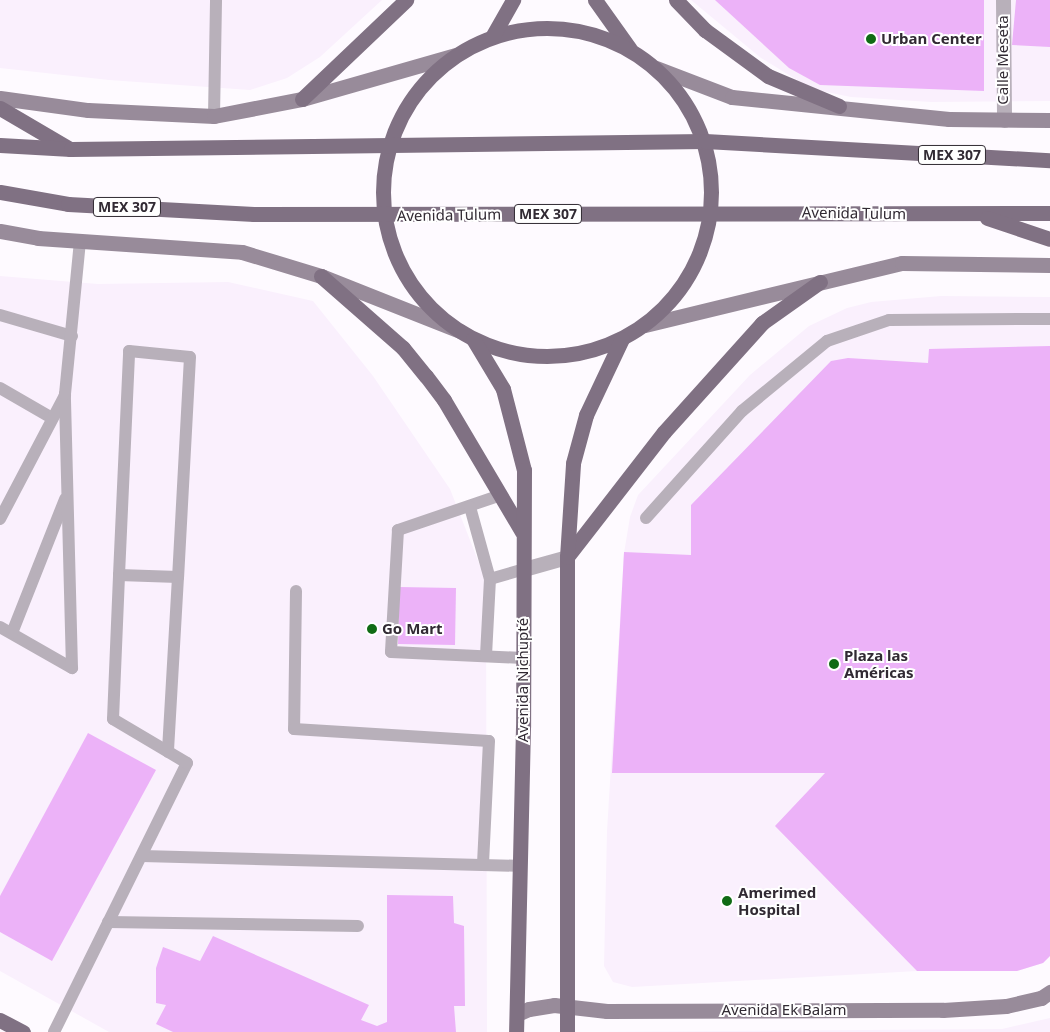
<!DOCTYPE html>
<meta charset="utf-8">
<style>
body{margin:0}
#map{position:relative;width:1050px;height:1032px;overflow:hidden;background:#fefaff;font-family:"Noto Sans",sans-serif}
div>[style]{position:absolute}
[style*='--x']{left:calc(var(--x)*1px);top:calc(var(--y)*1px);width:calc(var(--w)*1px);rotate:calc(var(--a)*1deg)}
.built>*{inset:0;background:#faf0fd}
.building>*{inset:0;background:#ecb2f8}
.lane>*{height:12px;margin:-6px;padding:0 6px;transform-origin:6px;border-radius:6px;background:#b8b0ba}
.street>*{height:15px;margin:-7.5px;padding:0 7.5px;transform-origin:7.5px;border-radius:7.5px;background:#b8b0ba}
.secondary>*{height:15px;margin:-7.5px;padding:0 7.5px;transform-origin:7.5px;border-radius:7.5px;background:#988b9a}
.primary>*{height:15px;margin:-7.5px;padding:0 7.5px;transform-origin:7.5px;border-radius:7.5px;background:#807183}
.primary>.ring{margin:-7.5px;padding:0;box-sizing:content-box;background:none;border:15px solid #807183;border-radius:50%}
.dots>*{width:14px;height:14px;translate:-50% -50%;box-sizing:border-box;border:2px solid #fff;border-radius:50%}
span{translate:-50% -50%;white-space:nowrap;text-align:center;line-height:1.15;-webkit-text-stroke:4px #fff;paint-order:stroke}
.shield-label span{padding:1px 4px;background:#fff;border:1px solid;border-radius:4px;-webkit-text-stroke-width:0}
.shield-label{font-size:14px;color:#312a33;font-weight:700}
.poi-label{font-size:15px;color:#312a33;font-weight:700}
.left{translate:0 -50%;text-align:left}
.street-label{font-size:15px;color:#312a33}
</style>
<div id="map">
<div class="built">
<div style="clip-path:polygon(0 0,382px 0,320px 57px,287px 78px,250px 90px,109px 80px,0 68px)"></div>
<div style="clip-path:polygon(691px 0,1050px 0,1050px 101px,931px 102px,851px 97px,812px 89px,761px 58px)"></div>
<div style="clip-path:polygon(0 276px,98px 284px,228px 282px,313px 301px,373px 376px,450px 489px,486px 581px,487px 1032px,109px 1032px,0 971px)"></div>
<div style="clip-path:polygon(941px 296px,1050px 297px,1050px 956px,1043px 963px,1017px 971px,917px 971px,632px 987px,613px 982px,604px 966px,607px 831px,624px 553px,630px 517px,638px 495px,750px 375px,809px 326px,847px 308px,871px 302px)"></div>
<div style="clip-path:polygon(1050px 1018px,1050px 1032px,592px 1032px,1002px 1029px)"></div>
</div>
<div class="building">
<div style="clip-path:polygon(715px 0,984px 0,984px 91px,820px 85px,789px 68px)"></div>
<div style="clip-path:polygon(1016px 0,1050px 0,1050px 47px,1012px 45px)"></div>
<div style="clip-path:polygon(1050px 346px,1050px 956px,1043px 963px,1017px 971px,917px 971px,775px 826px,825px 773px,612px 773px,624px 552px,691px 555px,691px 505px,831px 361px,848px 358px,928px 363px,929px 349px)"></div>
<div style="clip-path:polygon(399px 587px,456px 588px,455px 645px,398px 644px)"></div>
<div style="clip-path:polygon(88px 733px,156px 770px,52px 961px,0 932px,0 896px)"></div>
<div style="clip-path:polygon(387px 895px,453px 896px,454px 923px,464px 926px,465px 1006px,454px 1006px,456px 1032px,173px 1032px,156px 1024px,166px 1005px,156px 1003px,156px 968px,163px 947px,200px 961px,213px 936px,369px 1005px,361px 1020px,377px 1026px,387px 1022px)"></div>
</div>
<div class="lane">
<div style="--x:214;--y:116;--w:116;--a:-89"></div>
<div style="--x:0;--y:315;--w:75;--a:16.3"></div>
<div style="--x:0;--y:388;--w:60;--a:30"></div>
<div style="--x:501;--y:495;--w:109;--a:161.2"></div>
<div style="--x:398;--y:530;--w:122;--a:93.3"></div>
<div style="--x:391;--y:652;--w:132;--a:2.6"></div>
<div style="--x:470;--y:507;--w:75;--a:74.5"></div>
<div style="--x:490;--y:579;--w:77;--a:93"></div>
<div style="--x:646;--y:518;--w:144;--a:-48.1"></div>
<div style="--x:742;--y:411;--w:110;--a:-39.5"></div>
<div style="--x:827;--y:341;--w:65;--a:-18.7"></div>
<div style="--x:889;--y:320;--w:161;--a:-0.4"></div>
<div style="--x:0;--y:519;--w:140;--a:-62.3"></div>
<div style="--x:119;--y:575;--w:224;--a:-87.4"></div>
<div style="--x:129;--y:351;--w:61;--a:5.6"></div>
<div style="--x:190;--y:357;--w:220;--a:93.1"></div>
<div style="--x:490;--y:579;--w:35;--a:-16"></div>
<div style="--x:296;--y:591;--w:138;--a:90.8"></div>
<div style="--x:294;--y:729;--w:195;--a:3.5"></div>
<div style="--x:489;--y:741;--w:123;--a:92.8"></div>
<div style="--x:0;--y:627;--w:83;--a:29.7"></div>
<div style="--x:12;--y:633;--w:144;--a:-68.4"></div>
<div style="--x:72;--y:668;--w:274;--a:-91.5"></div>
<div style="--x:65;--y:394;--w:154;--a:-84.4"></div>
<div style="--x:142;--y:856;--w:375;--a:1.5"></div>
<div style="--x:108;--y:922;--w:250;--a:0.9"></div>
<div style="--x:54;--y:1032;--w:300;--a:-63.7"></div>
<div style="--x:187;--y:763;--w:86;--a:-149.3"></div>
<div style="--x:113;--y:719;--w:144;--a:-87.6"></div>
<div style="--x:119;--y:575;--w:59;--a:1.9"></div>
<div style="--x:178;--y:577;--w:175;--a:93.3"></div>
</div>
<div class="street">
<div style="--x:1003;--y:0;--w:120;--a:89.5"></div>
<div style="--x:524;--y:569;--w:45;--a:-15.6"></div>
</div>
<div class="secondary">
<div style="--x:656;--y:68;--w:81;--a:20.9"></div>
<div style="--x:732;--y:97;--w:218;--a:5.8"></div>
<div style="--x:949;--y:119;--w:101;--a:0.6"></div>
<div style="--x:0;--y:98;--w:89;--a:7.8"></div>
<div style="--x:88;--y:110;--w:126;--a:2.7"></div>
<div style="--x:214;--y:116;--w:90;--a:-10.9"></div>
<div style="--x:302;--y:99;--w:159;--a:-16"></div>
<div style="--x:0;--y:231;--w:39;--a:10"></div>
<div style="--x:38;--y:238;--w:204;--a:3.9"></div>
<div style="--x:242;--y:252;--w:83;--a:16.9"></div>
<div style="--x:321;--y:276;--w:149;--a:21.6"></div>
<div style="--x:645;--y:325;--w:264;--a:-13.6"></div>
<div style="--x:902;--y:263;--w:148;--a:0.8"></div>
<div style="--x:517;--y:1014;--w:13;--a:-23"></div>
<div style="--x:529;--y:1009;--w:25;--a:-9"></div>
<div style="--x:554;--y:1005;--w:53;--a:6.5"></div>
<div style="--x:607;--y:1011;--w:336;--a:-0.2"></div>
<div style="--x:943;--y:1010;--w:63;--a:-3.6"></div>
<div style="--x:1006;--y:1006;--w:36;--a:-13"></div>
<div style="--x:1041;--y:998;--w:11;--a:-34"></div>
</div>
<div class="primary">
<div style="--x:595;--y:0;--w:60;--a:54.5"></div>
<div style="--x:676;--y:0;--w:42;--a:46"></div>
<div style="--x:705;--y:30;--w:78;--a:36.1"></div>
<div style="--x:768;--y:76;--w:77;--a:22.9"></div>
<div class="ring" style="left:383px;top:28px;width:313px;height:313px"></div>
<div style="--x:492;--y:37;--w:43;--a:-60.4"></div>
<div style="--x:302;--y:99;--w:144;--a:-43.6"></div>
<div style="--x:0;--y:108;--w:81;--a:30.4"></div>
<div style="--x:0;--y:145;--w:71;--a:3.2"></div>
<div style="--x:71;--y:149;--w:634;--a:-0.72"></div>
<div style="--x:705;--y:141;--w:346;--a:3.2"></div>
<div style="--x:0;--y:192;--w:69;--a:10"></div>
<div style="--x:68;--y:204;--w:186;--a:3.1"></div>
<div style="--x:254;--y:214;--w:796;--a:-0.07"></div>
<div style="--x:987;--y:218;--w:66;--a:18.4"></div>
<div style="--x:321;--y:276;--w:109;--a:41.3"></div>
<div style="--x:403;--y:348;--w:36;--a:51"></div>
<div style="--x:426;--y:376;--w:30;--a:53"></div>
<div style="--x:444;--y:400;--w:153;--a:59.4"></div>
<div style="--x:473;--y:339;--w:58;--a:59"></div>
<div style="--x:503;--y:389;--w:84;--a:75.5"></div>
<div style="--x:524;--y:470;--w:257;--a:90.2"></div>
<div style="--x:523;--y:727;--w:305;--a:91.3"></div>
<div style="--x:567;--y:557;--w:158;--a:-52.2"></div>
<div style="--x:664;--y:432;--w:147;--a:-48"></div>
<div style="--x:762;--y:323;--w:71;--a:-35.3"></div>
<div style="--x:0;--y:1020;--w:26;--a:28"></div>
<div style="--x:567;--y:1032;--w:475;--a:-90"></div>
<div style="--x:567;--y:557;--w:94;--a:-86.3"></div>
<div style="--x:573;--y:463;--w:50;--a:-74.8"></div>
<div style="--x:586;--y:415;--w:84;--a:-64.7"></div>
</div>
<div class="dots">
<div style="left:871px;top:39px;background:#106b15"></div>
<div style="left:372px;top:629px;background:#106b15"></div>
<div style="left:834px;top:664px;background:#106b15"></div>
<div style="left:727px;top:901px;background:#106b15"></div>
</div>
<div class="shield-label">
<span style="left:952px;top:155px">MEX 307</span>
<span style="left:127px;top:207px">MEX 307</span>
<span style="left:548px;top:214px">MEX 307</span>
</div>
<div class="poi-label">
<span class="left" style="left:881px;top:39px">Urban Center</span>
<span class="left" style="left:382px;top:629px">Go Mart</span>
<span class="left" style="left:844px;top:664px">Plaza las<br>Américas</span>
<span class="left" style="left:738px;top:901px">Amerimed<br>Hospital</span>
</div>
<div class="street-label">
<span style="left:1003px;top:60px;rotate:-90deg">Calle Meseta</span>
<span style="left:854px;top:213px;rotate:1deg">Avenida Tulum</span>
<span style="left:449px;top:215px;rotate:-1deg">Avenida Tulum</span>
<span style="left:523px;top:680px;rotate:-90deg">Avenida Nichupté</span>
<span style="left:784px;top:1010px">Avenida Ek Balam</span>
</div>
</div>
